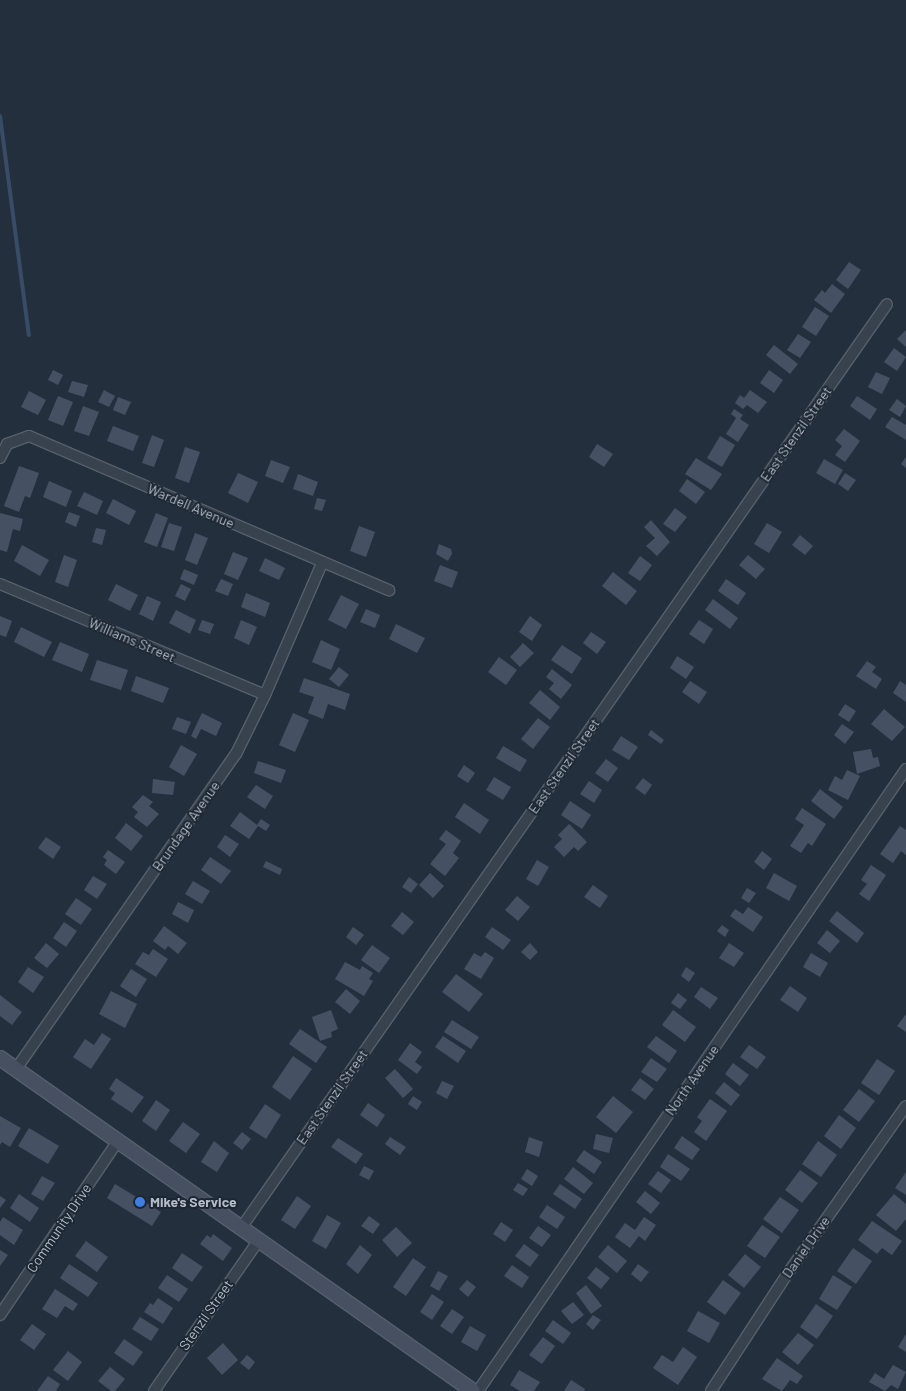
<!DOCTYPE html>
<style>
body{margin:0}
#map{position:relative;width:906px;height:1391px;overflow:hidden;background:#242f3e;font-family:Barlow,sans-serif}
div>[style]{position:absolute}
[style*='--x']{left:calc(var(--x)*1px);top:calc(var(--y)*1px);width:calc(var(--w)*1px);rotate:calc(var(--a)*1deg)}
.stream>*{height:4px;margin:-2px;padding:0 2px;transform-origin:2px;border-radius:2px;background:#394c67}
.building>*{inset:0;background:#455162}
.roads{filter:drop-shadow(1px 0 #565f6c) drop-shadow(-1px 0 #565f6c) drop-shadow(0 1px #565f6c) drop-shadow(0 -1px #565f6c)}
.street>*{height:10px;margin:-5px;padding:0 5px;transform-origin:5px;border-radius:5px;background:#38414e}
.secondary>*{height:14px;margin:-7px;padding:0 7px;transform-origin:7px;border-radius:7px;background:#465061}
.dots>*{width:14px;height:14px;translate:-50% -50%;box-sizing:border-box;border:2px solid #1d2633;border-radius:50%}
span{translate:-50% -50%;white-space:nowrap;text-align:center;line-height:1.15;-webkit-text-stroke:4px #1d2633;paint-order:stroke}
.street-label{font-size:14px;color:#b4bcc9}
.poi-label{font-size:14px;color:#b4bcc9;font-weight:700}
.left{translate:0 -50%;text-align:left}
</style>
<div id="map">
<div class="stream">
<div style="--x:0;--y:116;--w:221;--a:82.5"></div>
</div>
<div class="building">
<div style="clip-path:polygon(849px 262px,861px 270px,848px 289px,836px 280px)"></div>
<div style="clip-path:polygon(832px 284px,845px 294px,831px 313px,814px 300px,822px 290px,825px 293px)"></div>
<div style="clip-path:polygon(815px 307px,829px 316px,816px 336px,802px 327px)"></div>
<div style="clip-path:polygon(906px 330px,906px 347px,897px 339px)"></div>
<div style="clip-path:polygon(798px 334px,811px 342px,800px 358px,787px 350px)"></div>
<div style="clip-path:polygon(774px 345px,798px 364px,790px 374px,766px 355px)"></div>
<div style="clip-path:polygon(894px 348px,906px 357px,897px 371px,884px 362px)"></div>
<div style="clip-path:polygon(53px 370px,63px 375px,58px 385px,48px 380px)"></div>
<div style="clip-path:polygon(769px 370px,783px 380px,774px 393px,760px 383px)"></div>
<div style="clip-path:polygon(876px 372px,890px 378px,882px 394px,868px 387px)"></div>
<div style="clip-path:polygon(72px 381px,88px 385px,84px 397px,68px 392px)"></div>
<div style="clip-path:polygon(104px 390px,115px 396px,109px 407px,98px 402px)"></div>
<div style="clip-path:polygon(750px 390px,767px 402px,758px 413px,747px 405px,743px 409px,735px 403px,740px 395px,744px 398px)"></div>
<div style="clip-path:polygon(29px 391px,46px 400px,38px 415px,21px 407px)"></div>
<div style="clip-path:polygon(58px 396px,73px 402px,63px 426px,48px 420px)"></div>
<div style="clip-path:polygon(857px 396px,877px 409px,870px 420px,850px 406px)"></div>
<div style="clip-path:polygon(118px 397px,131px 402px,125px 415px,113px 410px)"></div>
<div style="clip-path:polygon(897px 399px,906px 406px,900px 417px,889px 410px)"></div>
<div style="clip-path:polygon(83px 406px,99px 412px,89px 436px,74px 431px)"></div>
<div style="clip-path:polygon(734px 409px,743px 415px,740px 419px,749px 425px,738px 442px,726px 434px,736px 418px,731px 414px)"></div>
<div style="clip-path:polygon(892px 417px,906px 425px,906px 440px,885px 427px)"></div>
<div style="clip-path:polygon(113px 426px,139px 436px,133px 451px,107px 441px)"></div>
<div style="clip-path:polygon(844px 429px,860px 441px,845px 462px,835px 455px,842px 446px,835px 440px)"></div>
<div style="clip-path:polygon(152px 435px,164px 440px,154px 467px,142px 463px)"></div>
<div style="clip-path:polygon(720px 436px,735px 445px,722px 467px,707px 458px)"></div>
<div style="clip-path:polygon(597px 444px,613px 454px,604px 467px,589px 457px)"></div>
<div style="clip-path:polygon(185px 447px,200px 452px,189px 483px,175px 478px)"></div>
<div style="clip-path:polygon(906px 457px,906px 468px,901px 464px)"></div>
<div style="clip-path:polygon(696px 458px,722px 474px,711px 490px,685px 474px)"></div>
<div style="clip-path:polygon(824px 459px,843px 470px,835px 484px,816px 473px)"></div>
<div style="clip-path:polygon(271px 460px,290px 467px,283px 483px,265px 476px)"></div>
<div style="clip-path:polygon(19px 466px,39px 473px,30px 498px,25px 496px,19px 512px,4px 506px)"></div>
<div style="clip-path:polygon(238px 473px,258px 482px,248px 503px,228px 493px)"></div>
<div style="clip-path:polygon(845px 473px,856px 480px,848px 491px,838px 484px)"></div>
<div style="clip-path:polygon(298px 474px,318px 482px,313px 496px,293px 489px)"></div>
<div style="clip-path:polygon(687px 479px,705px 492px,696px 504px,679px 491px)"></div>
<div style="clip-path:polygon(49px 481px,72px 491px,66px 507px,43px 497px)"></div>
<div style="clip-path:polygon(84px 492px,103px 501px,97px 515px,77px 506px)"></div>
<div style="clip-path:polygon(317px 498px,326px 500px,322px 511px,314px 509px)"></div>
<div style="clip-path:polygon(113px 499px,136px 511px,129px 525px,106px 513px)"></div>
<div style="clip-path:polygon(675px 508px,687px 517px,675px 532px,663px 524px)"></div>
<div style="clip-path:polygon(69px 512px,80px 516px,76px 527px,65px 522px)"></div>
<div style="clip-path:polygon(0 513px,23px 519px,20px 531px,13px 529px,7px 552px,0 550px)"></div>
<div style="clip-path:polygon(156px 513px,168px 518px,157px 547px,144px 542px)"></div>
<div style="clip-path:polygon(651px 520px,670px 542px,657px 556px,646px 546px,655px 538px,644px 527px)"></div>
<div style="clip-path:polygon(169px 523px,182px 527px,174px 551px,161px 547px)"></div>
<div style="clip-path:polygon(767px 523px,782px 532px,769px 553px,754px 544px)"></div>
<div style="clip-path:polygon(359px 526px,375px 532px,366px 557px,350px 551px)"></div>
<div style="clip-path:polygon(96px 528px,106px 530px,102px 545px,92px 542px)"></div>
<div style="clip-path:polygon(195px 533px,208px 538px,197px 565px,185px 560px)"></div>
<div style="clip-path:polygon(800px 535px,813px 546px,805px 555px,792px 545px)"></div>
<div style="clip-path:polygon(439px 544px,451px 549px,452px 554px,448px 561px,436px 554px)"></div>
<div style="clip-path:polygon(22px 545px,49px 560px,40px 576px,14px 561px)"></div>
<div style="clip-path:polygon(233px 552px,248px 558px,238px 580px,224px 574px)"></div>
<div style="clip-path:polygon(64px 555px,77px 560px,68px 587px,55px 582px)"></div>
<div style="clip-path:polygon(748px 555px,765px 569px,756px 579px,739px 565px)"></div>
<div style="clip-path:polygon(640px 556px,652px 565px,640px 581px,628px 573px)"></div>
<div style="clip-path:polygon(265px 558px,285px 568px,279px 580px,259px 571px)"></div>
<div style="clip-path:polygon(440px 565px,458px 572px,452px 588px,434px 581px)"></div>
<div style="clip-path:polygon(184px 569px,198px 575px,194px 585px,180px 579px)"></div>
<div style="clip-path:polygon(613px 572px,637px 591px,626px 605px,602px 586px)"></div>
<div style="clip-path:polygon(221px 579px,233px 584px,228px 596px,215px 591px)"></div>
<div style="clip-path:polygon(726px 579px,746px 593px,738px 605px,718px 591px)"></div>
<div style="clip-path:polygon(116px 584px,138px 595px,130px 611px,108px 600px)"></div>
<div style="clip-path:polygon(181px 584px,191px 589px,185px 601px,175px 596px)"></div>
<div style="clip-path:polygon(246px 593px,270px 603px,265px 617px,241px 607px)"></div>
<div style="clip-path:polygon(341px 595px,359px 604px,346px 629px,328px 620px)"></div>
<div style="clip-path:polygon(147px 596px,161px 602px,153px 621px,139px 614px)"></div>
<div style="clip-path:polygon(713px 599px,738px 618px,730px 629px,705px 610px)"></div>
<div style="clip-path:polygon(366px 609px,380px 615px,375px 628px,360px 622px)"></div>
<div style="clip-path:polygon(176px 610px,196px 620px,190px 634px,169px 623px)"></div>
<div style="clip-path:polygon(0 616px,12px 621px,6px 637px,0 635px)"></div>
<div style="clip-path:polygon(530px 616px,542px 625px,532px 641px,519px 632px)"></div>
<div style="clip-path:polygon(202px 620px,214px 624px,210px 634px,198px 630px)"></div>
<div style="clip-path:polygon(241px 620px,257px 627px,249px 645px,234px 638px)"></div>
<div style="clip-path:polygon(699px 620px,713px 629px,704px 644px,689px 634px)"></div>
<div style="clip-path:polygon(396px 624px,425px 638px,417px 653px,389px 639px)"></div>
<div style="clip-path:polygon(21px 627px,52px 642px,44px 657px,14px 642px)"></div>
<div style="clip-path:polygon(591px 632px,606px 642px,597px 654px,583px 643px)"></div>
<div style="clip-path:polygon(321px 640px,340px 649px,331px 670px,312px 662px)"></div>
<div style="clip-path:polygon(60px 642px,89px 654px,82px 672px,52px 660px)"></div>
<div style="clip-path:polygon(523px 643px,534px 653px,520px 667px,510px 657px)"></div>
<div style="clip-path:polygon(562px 645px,582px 658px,572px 674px,551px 660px)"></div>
<div style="clip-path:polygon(677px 656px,694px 667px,686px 679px,670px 668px)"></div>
<div style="clip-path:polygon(499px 657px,517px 670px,506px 685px,488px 672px)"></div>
<div style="clip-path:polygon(97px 660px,128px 670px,121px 690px,90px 680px)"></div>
<div style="clip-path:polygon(867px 661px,876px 667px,872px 672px,882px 679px,876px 689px,856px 676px)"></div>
<div style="clip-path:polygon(339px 667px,349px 675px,339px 687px,329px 679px)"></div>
<div style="clip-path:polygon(552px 669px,572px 685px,561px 699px,549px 689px,554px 683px,546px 677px)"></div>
<div style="clip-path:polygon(136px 676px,169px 688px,163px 703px,131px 691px)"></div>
<div style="clip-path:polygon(304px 678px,350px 694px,345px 710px,328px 704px,323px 719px,308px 713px,314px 697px,299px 692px)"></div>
<div style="clip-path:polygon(690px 681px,707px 692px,699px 704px,682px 692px)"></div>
<div style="clip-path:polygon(900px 681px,906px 685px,906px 702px,893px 693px)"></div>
<div style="clip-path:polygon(540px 690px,560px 707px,550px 720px,529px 703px)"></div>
<div style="clip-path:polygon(845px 704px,856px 711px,849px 722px,838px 715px)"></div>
<div style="clip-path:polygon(884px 709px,905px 727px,892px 741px,871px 724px)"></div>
<div style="clip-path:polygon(202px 713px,222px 723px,216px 736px,201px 729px,196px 739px,191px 736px)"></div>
<div style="clip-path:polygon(293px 713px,309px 720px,295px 752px,279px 745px)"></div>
<div style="clip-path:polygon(177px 717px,191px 722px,186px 734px,172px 729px)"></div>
<div style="clip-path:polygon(538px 718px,550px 727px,533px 749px,521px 739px)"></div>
<div style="clip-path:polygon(842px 724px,854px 732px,845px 744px,834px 735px)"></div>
<div style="clip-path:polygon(651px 730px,664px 740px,661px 744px,648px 735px)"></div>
<div style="clip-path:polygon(621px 736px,638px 747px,629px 760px,612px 750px)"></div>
<div style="clip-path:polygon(181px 745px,197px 754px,184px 776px,169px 767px)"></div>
<div style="clip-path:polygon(503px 746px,527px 760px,520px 772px,496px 758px)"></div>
<div style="clip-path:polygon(871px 749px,873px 758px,878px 757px,880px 766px,857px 774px,853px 752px)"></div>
<div style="clip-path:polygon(606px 759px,618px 768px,608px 782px,595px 773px)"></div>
<div style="clip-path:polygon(258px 761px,286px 770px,281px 783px,254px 773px)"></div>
<div style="clip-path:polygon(464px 765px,475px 773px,468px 783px,457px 776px)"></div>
<div style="clip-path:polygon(847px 770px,860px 776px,848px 800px,828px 790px,835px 776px,842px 780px)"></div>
<div style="clip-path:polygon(494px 777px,511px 787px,503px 800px,486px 790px)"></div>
<div style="clip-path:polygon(643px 778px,652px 785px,645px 795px,635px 788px)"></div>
<div style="clip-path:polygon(153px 779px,175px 782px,173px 795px,152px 793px)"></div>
<div style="clip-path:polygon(589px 781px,602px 790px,594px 803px,580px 794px)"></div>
<div style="clip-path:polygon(256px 785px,273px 796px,265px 809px,247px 797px)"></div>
<div style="clip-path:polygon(820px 789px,843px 807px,834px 819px,811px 801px)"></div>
<div style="clip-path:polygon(143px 795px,153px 802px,149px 806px,159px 814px,147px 827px,134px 817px,138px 812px,132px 807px)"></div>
<div style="clip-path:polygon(570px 801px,591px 815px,582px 829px,561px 815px)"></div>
<div style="clip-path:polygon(464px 803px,489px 820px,480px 834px,455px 817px)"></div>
<div style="clip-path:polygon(802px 808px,826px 824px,812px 846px,808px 843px,801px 853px,790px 846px,804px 825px,795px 819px)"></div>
<div style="clip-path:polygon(240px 812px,257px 825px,261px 819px,270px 825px,266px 831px,258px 826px,249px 839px,230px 826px)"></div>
<div style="clip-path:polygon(126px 823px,143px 836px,131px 851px,115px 838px)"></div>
<div style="clip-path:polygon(569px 824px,587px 842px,578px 851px,574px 847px,564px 857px,554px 847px,562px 839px,558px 835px)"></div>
<div style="clip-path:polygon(900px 826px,906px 830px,906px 855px,901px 851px,893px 863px,880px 854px)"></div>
<div style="clip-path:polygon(446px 830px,461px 841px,453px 853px,459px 858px,445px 876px,430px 864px,446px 844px,439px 839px)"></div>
<div style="clip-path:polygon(225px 835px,239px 844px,230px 857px,217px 847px)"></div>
<div style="clip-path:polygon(46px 837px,61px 847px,53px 859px,38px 848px)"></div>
<div style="clip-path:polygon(108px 850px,125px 862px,116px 874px,104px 865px,107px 860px,103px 857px)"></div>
<div style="clip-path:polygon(762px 851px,772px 859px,764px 870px,754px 862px)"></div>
<div style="clip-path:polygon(210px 857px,231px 871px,221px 884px,201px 870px)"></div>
<div style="clip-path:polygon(537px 860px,549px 867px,538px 886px,526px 879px)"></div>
<div style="clip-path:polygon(266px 861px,282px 869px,280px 875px,263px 867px)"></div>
<div style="clip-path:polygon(871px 865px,886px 875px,869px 901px,859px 894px,867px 884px,861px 880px)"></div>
<div style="clip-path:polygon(430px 873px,444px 886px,433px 898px,419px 885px)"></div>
<div style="clip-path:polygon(774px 873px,797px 886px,789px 901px,766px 888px)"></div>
<div style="clip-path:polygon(93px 876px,107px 884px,97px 899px,84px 890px)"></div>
<div style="clip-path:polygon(409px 877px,418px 884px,411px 893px,402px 887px)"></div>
<div style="clip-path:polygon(193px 881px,210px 891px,202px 904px,185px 894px)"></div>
<div style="clip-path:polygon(593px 885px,608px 896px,600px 908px,584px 897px)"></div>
<div style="clip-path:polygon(747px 888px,756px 893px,749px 903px,741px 898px)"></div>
<div style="clip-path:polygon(517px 896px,530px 907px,518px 921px,505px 910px)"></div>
<div style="clip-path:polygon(76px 898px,92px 909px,81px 925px,65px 914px)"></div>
<div style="clip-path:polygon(178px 902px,194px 910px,188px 923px,172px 914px)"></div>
<div style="clip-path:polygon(748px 907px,763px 917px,753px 932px,730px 916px,735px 909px,743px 914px)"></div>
<div style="clip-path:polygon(837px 911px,864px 933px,857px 943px,829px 921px)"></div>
<div style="clip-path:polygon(402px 912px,414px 922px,403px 935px,391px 926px)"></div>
<div style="clip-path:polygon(64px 922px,77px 931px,66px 947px,53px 938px)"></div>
<div style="clip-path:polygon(722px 925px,729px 930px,725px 937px,717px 931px)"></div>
<div style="clip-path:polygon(164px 926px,187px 943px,178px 954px,168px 946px,165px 950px,153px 941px)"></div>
<div style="clip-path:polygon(353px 927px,364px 935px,356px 945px,346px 937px)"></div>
<div style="clip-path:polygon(492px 927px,511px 940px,503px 950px,485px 937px)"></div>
<div style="clip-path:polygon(827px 930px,840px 941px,830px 953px,817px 943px)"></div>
<div style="clip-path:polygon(46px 943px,59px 954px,47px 968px,34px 958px)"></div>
<div style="clip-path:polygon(530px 943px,538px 952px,530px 960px,521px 952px)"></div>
<div style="clip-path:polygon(729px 943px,744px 953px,734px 967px,719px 958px)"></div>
<div style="clip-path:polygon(372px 945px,390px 958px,379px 973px,361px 960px)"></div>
<div style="clip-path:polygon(153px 949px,168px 959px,156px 977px,135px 964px,143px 952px,149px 955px)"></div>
<div style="clip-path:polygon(485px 952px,494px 958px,481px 979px,464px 969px,474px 953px,481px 957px)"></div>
<div style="clip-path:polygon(811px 953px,828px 963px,820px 977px,803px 967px)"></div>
<div style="clip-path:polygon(345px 962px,360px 970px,362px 966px,373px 973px,369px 979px,373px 981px,364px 996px,335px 979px)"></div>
<div style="clip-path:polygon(28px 967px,44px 977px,33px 993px,18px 982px)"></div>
<div style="clip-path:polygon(686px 967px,695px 973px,689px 982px,681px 976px)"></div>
<div style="clip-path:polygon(131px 969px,147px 979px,136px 997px,120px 986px)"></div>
<div style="clip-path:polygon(456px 974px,483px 994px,469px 1012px,442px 992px)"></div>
<div style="clip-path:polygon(790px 986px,807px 998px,798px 1012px,780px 1000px)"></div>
<div style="clip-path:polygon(701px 987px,718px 998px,710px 1009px,694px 997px)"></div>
<div style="clip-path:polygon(346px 989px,360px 1001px,350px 1014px,335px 1002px)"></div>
<div style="clip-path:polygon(111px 991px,137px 1004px,125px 1028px,99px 1014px)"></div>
<div style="clip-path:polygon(678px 993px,687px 1000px,680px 1009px,671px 1003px)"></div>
<div style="clip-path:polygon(0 995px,22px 1012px,12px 1025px,0 1016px)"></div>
<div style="clip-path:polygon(331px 1010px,338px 1029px,331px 1032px,332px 1037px,320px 1041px,312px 1017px)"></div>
<div style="clip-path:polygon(673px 1010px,696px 1027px,685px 1042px,662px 1025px)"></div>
<div style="clip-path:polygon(906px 1014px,906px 1032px,897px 1026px)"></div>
<div style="clip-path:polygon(452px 1020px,479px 1037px,471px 1049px,444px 1032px)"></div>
<div style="clip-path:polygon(300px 1029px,327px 1047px,316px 1063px,289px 1044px)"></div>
<div style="clip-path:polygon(102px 1033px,111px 1039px,91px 1069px,73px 1057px,85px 1039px,94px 1045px)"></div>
<div style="clip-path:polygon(443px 1036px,466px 1051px,458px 1063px,435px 1047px)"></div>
<div style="clip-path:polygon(656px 1036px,677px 1051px,669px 1063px,647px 1047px)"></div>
<div style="clip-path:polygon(410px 1043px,422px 1052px,415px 1062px,422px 1067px,417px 1074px,398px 1060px)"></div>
<div style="clip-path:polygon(749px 1045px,766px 1057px,757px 1069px,740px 1057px)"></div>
<div style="clip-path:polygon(293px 1056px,312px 1069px,290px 1100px,272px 1087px)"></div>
<div style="clip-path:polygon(651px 1058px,667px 1069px,657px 1082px,641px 1072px)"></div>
<div style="clip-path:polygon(877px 1059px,895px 1071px,879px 1095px,861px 1083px)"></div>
<div style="clip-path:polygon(733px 1063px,749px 1075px,740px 1086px,725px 1074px)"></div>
<div style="clip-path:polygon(395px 1069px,413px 1089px,403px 1098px,385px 1078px)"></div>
<div style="clip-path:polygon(116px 1078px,144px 1097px,132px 1113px,111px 1099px,115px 1093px,109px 1089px)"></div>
<div style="clip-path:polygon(640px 1078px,654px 1089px,645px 1100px,631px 1090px)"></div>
<div style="clip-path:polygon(442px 1081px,454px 1086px,447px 1099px,436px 1093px)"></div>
<div style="clip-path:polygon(724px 1082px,740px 1095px,731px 1106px,715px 1093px)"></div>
<div style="clip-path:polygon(859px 1089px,875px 1101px,859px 1122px,843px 1110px)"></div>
<div style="clip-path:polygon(413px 1096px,422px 1102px,417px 1110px,408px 1104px)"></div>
<div style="clip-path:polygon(613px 1096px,633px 1112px,616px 1133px,596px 1117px)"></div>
<div style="clip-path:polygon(710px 1099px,727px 1111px,706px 1141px,694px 1132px,702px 1121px,697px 1117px)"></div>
<div style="clip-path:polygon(156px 1100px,170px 1110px,156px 1131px,142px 1121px)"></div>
<div style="clip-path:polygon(368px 1103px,385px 1115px,377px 1127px,360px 1115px)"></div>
<div style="clip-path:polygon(265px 1104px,281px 1115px,266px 1139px,249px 1128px)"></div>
<div style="clip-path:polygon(839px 1115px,856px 1128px,841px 1149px,824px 1136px)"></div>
<div style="clip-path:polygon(0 1116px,21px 1128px,10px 1147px,2px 1142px,0 1145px)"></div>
<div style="clip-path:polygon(183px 1122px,200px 1134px,186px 1153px,169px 1141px)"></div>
<div style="clip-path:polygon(29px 1128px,59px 1146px,48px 1164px,18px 1146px)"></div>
<div style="clip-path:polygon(242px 1132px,251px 1139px,242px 1150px,233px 1143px)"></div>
<div style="clip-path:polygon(596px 1134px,613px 1138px,609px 1153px,593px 1149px)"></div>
<div style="clip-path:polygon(682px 1136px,700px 1149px,692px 1160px,674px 1148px)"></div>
<div style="clip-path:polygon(390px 1137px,406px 1147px,400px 1155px,385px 1144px)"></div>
<div style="clip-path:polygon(529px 1137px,543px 1142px,539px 1157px,525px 1152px)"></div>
<div style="clip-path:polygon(338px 1138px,363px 1154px,356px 1164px,331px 1147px)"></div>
<div style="clip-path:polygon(214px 1141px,229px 1153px,217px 1172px,201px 1162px)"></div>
<div style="clip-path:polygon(818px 1141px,837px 1155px,821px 1177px,802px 1164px)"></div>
<div style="clip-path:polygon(584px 1150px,602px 1162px,594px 1174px,576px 1161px)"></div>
<div style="clip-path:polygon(668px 1154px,690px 1169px,681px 1181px,660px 1167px)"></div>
<div style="clip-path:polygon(364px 1166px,374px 1171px,369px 1180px,359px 1175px)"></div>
<div style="clip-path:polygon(573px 1167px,593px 1183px,584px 1194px,564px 1179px)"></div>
<div style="clip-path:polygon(527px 1169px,538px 1176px,532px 1186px,521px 1179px)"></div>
<div style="clip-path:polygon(800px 1170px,818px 1183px,802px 1203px,785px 1190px)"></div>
<div style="clip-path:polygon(658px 1171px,671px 1180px,661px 1193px,648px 1184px)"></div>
<div style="clip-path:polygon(906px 1172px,906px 1195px,895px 1188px)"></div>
<div style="clip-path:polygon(42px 1176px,55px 1183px,43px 1201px,31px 1194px)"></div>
<div style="clip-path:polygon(518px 1183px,528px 1189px,523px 1196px,513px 1190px)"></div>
<div style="clip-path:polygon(115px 1184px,161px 1212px,152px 1226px,107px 1198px)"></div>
<div style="clip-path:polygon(560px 1184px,582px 1199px,575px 1209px,553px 1194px)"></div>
<div style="clip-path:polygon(645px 1191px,660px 1203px,651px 1214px,636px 1202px)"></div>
<div style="clip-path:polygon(19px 1194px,39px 1208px,30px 1222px,10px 1208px)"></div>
<div style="clip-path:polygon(894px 1194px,906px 1204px,906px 1219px,896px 1231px,876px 1215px)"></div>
<div style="clip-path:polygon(0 1196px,6px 1200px,0 1208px)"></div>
<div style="clip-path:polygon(297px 1196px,311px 1206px,295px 1229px,281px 1220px)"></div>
<div style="clip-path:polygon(780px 1197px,799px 1210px,782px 1233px,763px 1219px)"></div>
<div style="clip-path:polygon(547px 1205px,565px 1217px,557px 1229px,539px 1217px)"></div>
<div style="clip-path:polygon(327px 1215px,341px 1223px,326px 1249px,312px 1241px)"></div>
<div style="clip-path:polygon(369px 1216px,380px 1224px,373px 1234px,361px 1226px)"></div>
<div style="clip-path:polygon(3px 1217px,23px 1230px,14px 1245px,0 1235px,0 1222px)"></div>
<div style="clip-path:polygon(644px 1217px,656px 1225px,645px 1241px,639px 1236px,630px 1248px,615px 1237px,625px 1223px,635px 1230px)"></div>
<div style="clip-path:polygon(872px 1221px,902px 1241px,892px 1255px,882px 1248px,877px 1254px,858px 1240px)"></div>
<div style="clip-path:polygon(501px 1222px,513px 1230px,505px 1242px,493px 1234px)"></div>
<div style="clip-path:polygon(762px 1225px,780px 1237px,765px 1258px,747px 1246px)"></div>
<div style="clip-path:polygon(538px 1226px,551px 1235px,542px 1247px,529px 1238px)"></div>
<div style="clip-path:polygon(396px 1227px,412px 1243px,397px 1257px,382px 1240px)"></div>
<div style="clip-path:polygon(213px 1234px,232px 1248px,223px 1261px,200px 1244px,207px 1235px,211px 1238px)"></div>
<div style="clip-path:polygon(86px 1241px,108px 1257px,97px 1272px,75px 1256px)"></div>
<div style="clip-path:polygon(524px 1244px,539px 1255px,530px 1267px,515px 1256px)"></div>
<div style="clip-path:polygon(360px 1245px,372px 1255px,358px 1274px,346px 1264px)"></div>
<div style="clip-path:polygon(608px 1245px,627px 1261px,617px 1273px,598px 1257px)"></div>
<div style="clip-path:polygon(853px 1248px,872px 1261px,856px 1284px,837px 1271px)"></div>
<div style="clip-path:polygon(0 1250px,8px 1255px,0 1266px)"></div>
<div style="clip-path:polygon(182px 1253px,203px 1267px,192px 1282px,172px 1268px)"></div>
<div style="clip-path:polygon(745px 1254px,761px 1267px,744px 1288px,728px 1275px)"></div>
<div style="clip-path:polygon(413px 1258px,426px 1267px,406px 1296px,393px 1287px)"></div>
<div style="clip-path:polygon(69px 1264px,98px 1283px,88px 1297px,60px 1278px)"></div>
<div style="clip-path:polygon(638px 1264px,649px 1272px,641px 1282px,631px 1274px)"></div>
<div style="clip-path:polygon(512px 1265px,529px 1277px,522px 1288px,504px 1276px)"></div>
<div style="clip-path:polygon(596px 1267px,610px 1278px,601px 1289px,587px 1278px)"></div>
<div style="clip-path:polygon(438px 1271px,448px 1276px,439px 1291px,430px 1286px)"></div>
<div style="clip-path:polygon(167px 1275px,188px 1289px,179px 1302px,158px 1288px)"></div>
<div style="clip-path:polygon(833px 1275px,852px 1287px,837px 1310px,819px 1299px)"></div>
<div style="clip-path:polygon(467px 1280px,476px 1287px,468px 1297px,459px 1289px)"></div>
<div style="clip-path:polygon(723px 1280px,741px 1293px,725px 1315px,707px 1302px)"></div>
<div style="clip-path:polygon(586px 1285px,602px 1306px,591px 1314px,576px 1293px)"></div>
<div style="clip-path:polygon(55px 1289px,78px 1304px,73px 1311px,65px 1306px,57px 1318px,42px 1309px)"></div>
<div style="clip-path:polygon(432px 1294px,444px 1302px,432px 1320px,420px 1312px)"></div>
<div style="clip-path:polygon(158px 1298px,173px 1308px,163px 1324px,144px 1312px,150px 1303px,153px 1305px)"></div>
<div style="clip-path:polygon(573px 1302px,584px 1315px,572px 1324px,561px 1311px)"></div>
<div style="clip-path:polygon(816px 1304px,833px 1316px,817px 1339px,800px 1327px)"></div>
<div style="clip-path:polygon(452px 1309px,464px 1317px,452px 1334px,440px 1326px)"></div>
<div style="clip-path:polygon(698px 1311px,720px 1323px,709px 1343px,687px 1331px)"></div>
<div style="clip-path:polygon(593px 1315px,601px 1320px,593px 1330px,586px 1324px)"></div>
<div style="clip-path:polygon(140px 1317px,159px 1329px,151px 1341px,132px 1329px)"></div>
<div style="clip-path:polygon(553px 1320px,571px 1333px,563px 1344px,545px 1331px)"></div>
<div style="clip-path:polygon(32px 1324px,46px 1334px,34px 1350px,20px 1340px)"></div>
<div style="clip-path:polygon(470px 1326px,486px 1335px,477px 1351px,461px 1342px)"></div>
<div style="clip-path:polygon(798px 1333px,814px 1345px,798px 1365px,782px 1352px)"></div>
<div style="clip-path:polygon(906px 1334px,906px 1352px,898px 1347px)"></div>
<div style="clip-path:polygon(543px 1337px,555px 1346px,542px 1364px,529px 1355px)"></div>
<div style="clip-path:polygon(124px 1339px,143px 1352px,133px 1366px,114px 1353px)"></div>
<div style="clip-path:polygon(223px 1343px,238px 1360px,222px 1375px,207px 1358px)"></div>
<div style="clip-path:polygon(683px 1347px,697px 1357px,678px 1385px,653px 1368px,662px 1355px,673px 1362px)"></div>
<div style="clip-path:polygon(68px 1351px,82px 1362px,68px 1381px,53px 1370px)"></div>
<div style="clip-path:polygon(247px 1355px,255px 1362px,249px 1370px,240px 1363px)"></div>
<div style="clip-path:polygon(777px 1358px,803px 1376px,797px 1384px,790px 1380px,782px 1391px,762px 1379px)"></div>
<div style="clip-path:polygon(893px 1365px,906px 1372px,898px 1389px,891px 1385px,885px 1391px,869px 1382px,875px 1373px,884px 1379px)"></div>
<div style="clip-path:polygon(110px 1367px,125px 1379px,115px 1391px,111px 1391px,98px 1381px)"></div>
<div style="clip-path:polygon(519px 1370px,540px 1382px,534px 1391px,520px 1391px,510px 1385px)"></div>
<div style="clip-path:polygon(48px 1376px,60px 1384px,56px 1391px,37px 1391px)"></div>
<div style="clip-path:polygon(571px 1380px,585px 1389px,584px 1391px,564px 1391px)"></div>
</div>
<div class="roads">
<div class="street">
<div style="--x:0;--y:458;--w:16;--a:-63"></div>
<div style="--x:7;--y:444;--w:23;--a:-20"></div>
<div style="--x:29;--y:436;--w:392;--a:23.2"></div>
<div style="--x:0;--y:584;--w:287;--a:22.7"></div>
<div style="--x:16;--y:1069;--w:384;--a:-55.1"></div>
<div style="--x:236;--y:754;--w:66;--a:-63.8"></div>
<div style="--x:265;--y:695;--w:144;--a:-66.6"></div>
<div style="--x:241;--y:1228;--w:1127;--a:-55.04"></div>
<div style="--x:0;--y:1315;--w:210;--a:-55.9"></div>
<div style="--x:154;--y:1391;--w:184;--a:-55.2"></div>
<div style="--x:478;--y:1391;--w:755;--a:-55.47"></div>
<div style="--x:711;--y:1391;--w:141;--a:-56.9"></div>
<div style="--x:788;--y:1273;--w:204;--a:-54.8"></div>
</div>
<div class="secondary">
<div style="--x:0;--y:1058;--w:578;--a:35.15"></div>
</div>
</div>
<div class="dots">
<div style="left:140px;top:1202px;background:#3f7fe0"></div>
</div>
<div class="street-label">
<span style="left:796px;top:434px;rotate:-55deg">East Stenzil Street</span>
<span style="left:191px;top:506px;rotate:23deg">Wardell Avenue</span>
<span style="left:132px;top:640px;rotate:23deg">Williams Street</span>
<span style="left:564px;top:766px;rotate:-55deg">East Stenzil Street</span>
<span style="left:186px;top:826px;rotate:-55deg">Brundage Avenue</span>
<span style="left:692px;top:1080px;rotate:-55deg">North Avenue</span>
<span style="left:332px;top:1097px;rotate:-55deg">East Stenzil Street</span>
<span style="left:59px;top:1228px;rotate:-56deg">Community Drive</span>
<span style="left:806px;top:1247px;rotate:-55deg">Daniel Drive</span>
<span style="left:206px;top:1315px;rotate:-55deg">Stenzil Street</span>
</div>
<div class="poi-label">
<span class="left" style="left:150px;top:1202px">Mike's Service</span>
</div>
</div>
